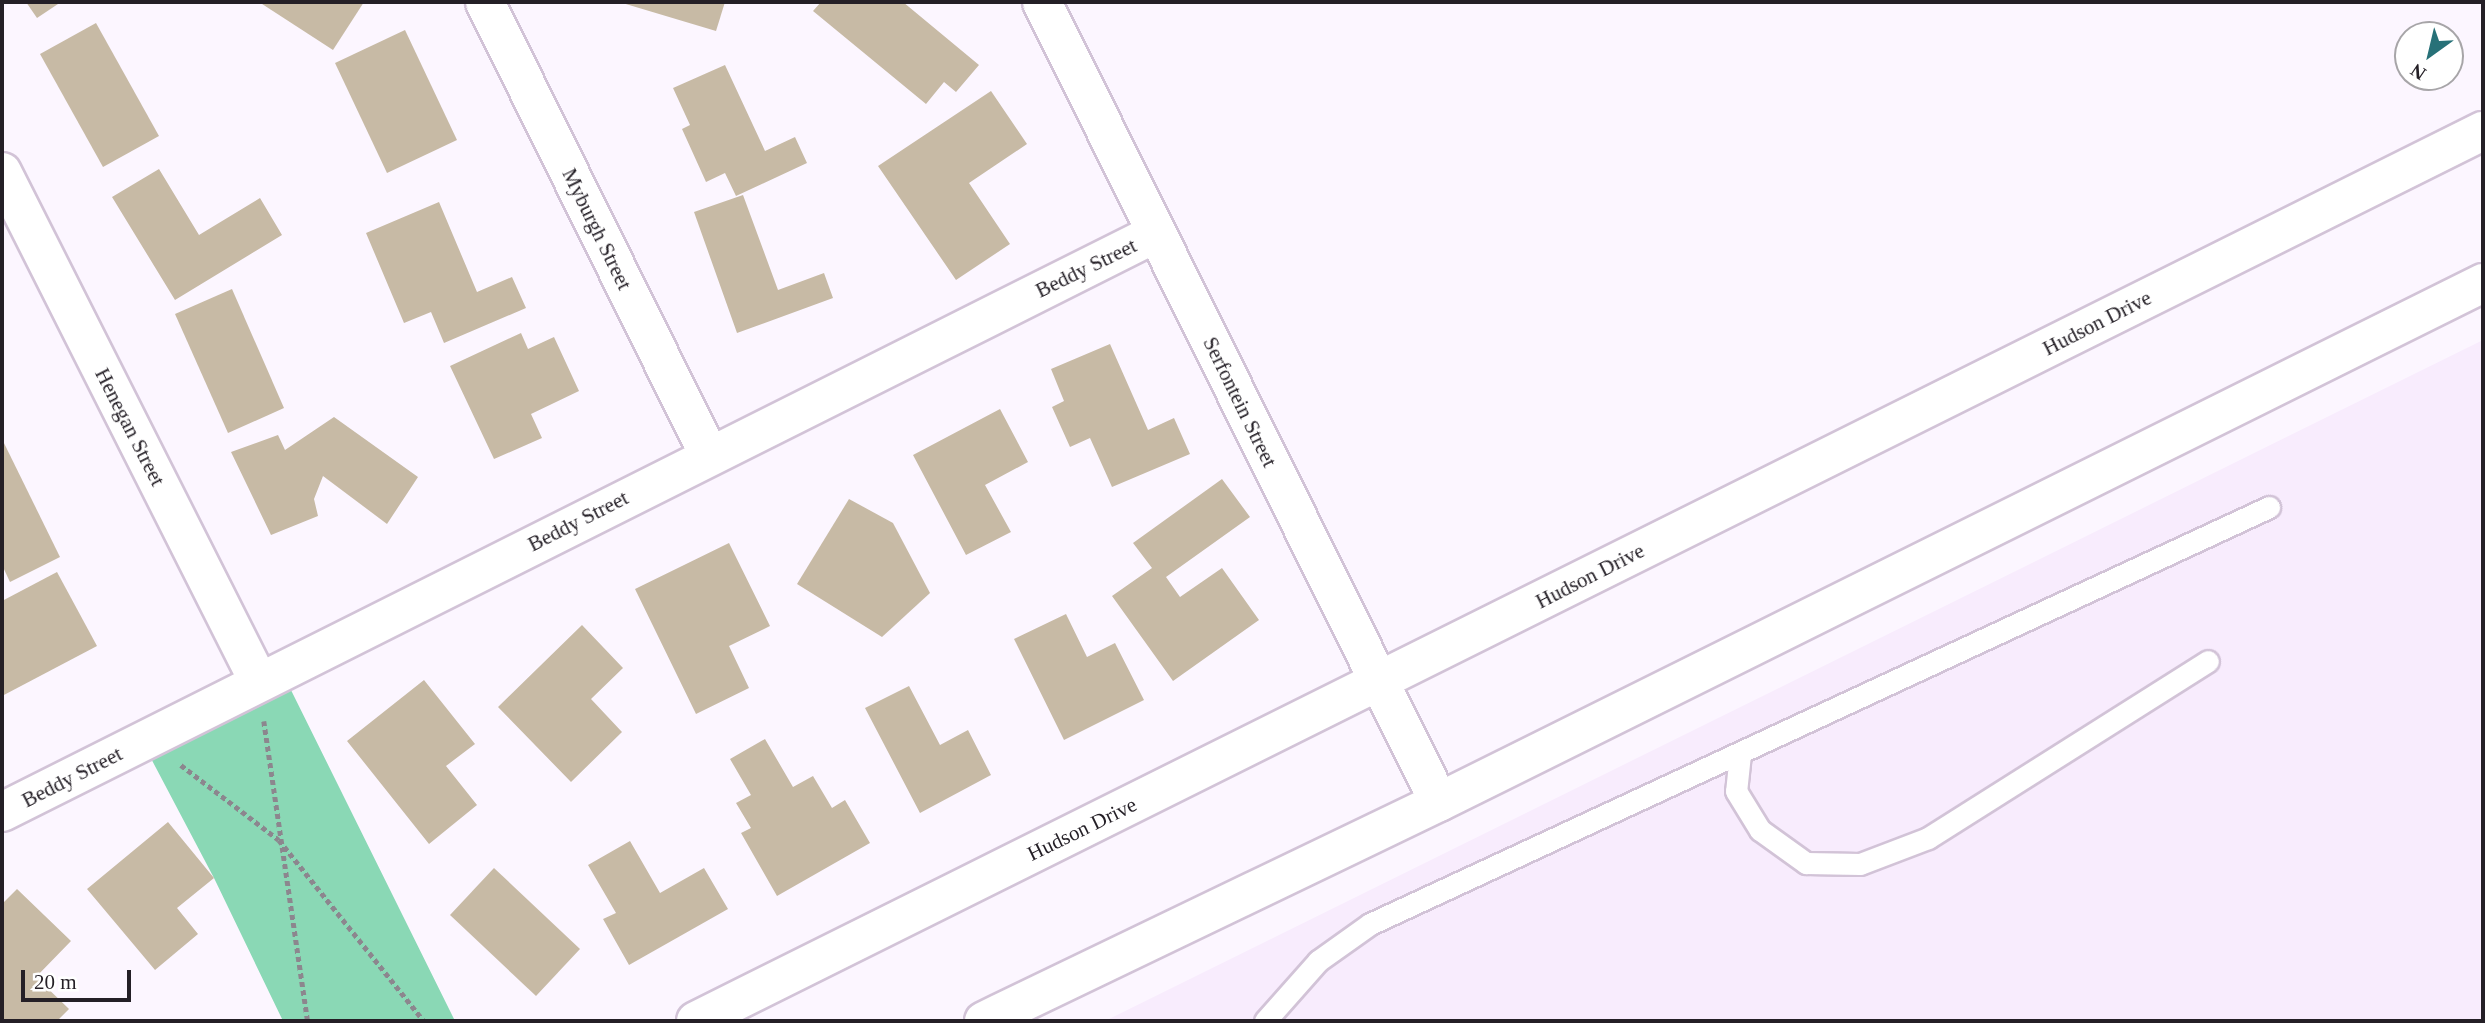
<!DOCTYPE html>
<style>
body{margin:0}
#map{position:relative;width:2485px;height:1023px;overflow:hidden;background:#fcf6ff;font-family:"Times New Roman",serif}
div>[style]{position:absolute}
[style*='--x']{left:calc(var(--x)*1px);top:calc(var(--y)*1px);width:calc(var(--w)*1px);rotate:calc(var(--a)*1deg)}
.built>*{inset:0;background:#f8ecfd}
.green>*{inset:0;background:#8ad8b5}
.building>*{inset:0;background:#c7baa5}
.path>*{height:4.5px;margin-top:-2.25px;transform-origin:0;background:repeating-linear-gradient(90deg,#8c868e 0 5px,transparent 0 8.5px)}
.roads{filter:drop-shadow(2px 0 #d2c3d7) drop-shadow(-2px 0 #d2c3d7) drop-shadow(0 2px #d2c3d7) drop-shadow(0 -2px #d2c3d7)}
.service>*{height:21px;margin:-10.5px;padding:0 10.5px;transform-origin:10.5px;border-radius:10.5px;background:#fff}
.minor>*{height:38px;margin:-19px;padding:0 19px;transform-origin:19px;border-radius:19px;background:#fff}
.tertiary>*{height:38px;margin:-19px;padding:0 19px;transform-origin:19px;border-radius:19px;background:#fff}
span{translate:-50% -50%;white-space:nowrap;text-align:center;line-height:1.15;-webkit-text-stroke:7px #fff;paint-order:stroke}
.street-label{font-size:21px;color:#241f26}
.frame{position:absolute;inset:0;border:4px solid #241f26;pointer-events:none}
.north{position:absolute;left:2394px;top:21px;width:70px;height:70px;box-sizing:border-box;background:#fff;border:2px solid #a7a5a8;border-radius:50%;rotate:214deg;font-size:19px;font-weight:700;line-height:28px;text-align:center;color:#241f26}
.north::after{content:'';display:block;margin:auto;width:24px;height:32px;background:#277178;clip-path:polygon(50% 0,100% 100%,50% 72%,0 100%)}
.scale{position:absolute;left:21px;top:970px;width:110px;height:32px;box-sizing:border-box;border:4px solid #241f26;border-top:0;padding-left:9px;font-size:21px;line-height:24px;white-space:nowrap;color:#241f26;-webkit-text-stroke:5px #fff;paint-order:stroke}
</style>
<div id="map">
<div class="built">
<div style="clip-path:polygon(2483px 340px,2483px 1021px,1105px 1021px)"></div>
</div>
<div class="green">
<div style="clip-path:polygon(286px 680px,455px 1021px,283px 1021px,214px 878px,146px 749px)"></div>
</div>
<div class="building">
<div style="clip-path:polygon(26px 2px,61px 2px,37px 18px)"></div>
<div style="clip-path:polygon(259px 2px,364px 2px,333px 50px)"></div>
<div style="clip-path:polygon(619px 2px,725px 2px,716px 31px)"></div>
<div style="clip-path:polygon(821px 2px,903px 2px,979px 65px,956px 92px,944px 82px,926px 104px,813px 11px)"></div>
<div style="clip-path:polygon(96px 23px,159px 136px,103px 167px,40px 54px)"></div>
<div style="clip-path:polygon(405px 30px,457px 140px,387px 173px,335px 63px)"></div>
<div style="clip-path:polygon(725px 65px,765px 151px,795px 137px,807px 163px,736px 196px,725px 173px,706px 182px,682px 129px,690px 125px,673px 88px)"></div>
<div style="clip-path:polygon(991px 91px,1027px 144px,969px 183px,1010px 244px,956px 280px,878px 166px)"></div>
<div style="clip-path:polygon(159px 169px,199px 235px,260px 198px,282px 235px,175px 300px,112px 197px)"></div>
<div style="clip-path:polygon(743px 195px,778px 290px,824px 273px,833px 298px,737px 333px,694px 212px)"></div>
<div style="clip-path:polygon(439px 202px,477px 292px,512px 277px,526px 308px,444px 343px,431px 312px,404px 323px,366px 233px)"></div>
<div style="clip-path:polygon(232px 289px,284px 408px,228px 433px,175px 314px)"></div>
<div style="clip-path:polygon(521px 333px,528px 349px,554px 337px,579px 391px,531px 414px,542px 438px,494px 459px,450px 366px)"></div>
<div style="clip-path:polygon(1110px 344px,1148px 430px,1174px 418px,1190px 454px,1112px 487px,1090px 438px,1070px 447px,1052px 407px,1064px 401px,1051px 369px)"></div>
<div style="clip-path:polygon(1000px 409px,1028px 462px,985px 485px,1011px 532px,966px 555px,913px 455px)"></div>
<div style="clip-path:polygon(334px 417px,418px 477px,387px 524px,323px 476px,314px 499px,318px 516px,271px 535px,231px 452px,278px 435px,285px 450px)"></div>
<div style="clip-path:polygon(2px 439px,60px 557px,10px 582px,2px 565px)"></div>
<div style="clip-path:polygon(1222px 479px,1250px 517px,1166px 577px,1180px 597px,1222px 568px,1259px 620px,1173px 681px,1112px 596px,1152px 568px,1133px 543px)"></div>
<div style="clip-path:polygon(849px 499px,893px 523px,930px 593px,882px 637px,797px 584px)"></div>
<div style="clip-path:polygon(729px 543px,770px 626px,729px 646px,749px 688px,696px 714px,635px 589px)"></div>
<div style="clip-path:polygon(57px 572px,97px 646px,2px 696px,2px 601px)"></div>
<div style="clip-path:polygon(1066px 614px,1087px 657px,1115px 643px,1144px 700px,1064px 740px,1014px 639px)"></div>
<div style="clip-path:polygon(582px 625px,623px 668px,591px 699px,622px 732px,571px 782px,498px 707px)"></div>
<div style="clip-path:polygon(424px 680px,475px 744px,446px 766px,477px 805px,429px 844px,347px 741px)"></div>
<div style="clip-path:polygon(909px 686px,940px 745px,968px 730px,991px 775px,920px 813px,865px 708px)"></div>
<div style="clip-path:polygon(765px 739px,793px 787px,813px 776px,832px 808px,845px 800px,870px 843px,777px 896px,741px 833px,751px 828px,736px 803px,751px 795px,730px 759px)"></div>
<div style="clip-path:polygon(168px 822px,214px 878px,177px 908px,198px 934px,155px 970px,87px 889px)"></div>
<div style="clip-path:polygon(630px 841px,660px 893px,704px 868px,728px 909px,629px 965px,603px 919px,616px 913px,588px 865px)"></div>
<div style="clip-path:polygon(494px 868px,580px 949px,536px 996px,450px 915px)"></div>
<div style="clip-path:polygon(17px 889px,71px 941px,36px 977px,69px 1009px,57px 1021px,2px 1021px,2px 904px)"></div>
</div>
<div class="path">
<div style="--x:264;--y:721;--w:303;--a:81.7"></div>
<div style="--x:181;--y:765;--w:123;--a:37.4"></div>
<div style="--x:279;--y:840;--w:232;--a:51.3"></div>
</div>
<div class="roads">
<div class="service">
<div style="--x:1740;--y:754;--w:37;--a:96"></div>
<div style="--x:1736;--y:791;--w:46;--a:58.4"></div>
<div style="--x:1760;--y:830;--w:57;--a:35.7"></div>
<div style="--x:1806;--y:863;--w:54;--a:1.1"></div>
<div style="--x:1860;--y:864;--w:73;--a:-20.9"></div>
<div style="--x:1928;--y:838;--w:331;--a:-32.3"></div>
<div style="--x:1265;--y:1021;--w:80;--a:-48.5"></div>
<div style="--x:1318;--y:961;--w:64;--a:-35.4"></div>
<div style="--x:1370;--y:924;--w:991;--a:-24.88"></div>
</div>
<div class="minor">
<div style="--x:485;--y:2;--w:505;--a:63.69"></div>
<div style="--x:1042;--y:2;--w:893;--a:63.61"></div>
<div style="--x:2;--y:172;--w:571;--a:63.26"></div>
<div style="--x:2;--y:812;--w:1291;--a:-26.64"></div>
</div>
<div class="tertiary">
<div style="--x:696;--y:1021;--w:1996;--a:-26.48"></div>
<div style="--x:984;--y:1021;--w:505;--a:-25.7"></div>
<div style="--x:1439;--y:802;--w:1166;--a:-26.43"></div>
</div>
</div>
<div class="street-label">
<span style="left:597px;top:229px;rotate:64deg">Myburgh Street</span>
<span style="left:1086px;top:268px;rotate:-26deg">Beddy Street</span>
<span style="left:2097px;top:323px;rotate:-27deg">Hudson Drive</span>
<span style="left:1240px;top:402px;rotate:64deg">Serfontein Street</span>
<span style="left:130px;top:427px;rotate:63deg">Henegan Street</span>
<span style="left:578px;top:521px;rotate:-27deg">Beddy Street</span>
<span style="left:1590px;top:576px;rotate:-27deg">Hudson Drive</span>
<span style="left:72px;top:777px;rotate:-27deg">Beddy Street</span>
<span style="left:1082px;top:829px;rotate:-26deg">Hudson Drive</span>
</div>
<div class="frame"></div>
<div class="north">N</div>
<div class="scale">20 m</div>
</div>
